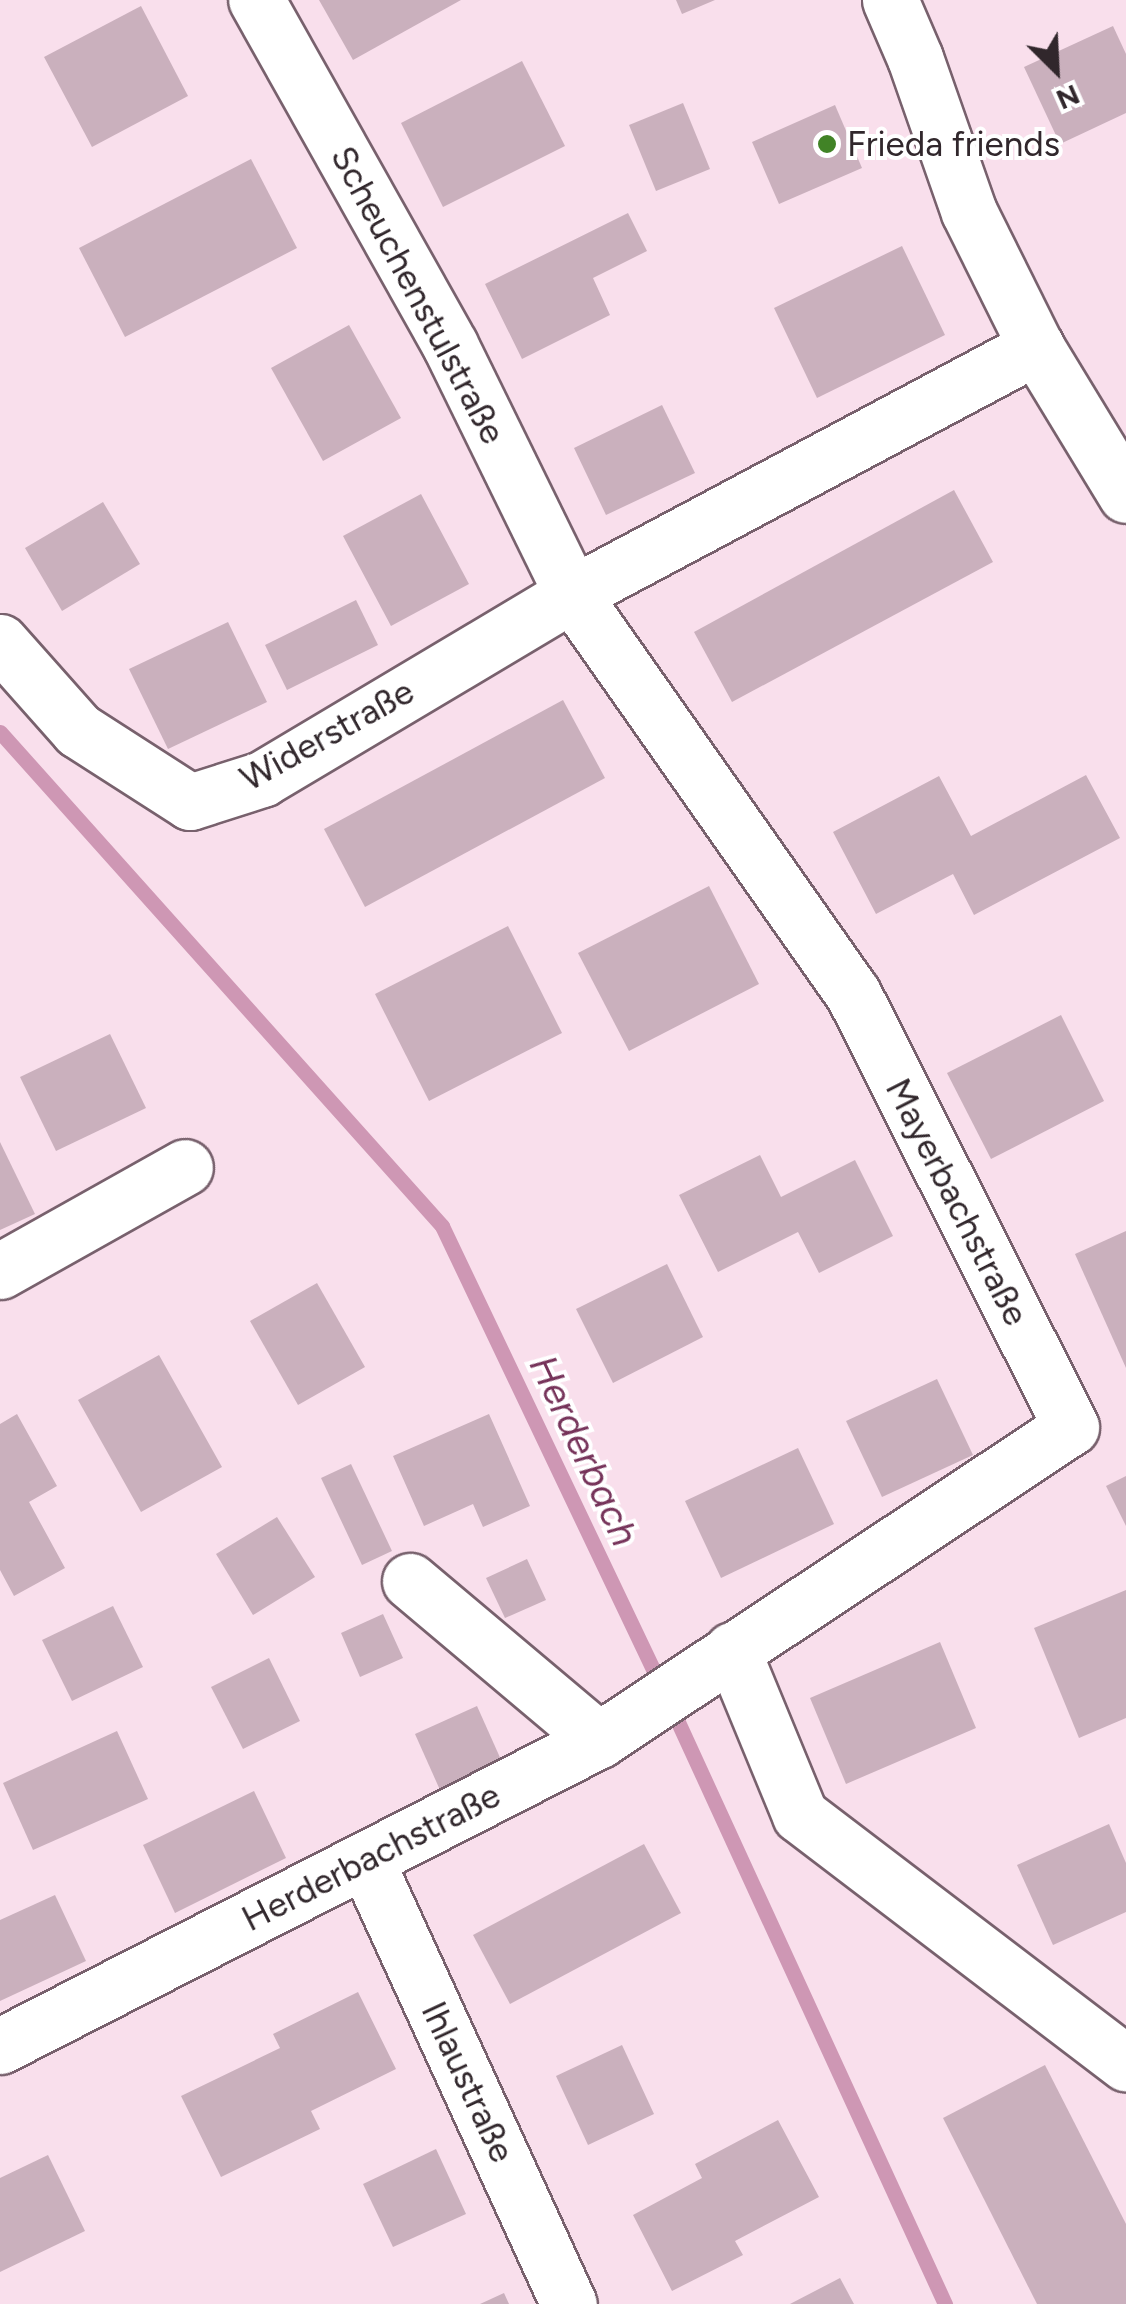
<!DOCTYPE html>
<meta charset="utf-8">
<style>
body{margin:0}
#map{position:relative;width:1126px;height:2304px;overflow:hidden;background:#f9dfec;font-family:Figtree,sans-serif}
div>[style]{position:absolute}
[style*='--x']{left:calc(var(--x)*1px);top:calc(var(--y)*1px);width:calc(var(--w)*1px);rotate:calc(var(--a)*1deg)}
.stream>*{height:15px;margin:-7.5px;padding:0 7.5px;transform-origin:7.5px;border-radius:7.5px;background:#ce97b4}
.building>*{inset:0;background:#cab0bd}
.roads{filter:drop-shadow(2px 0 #78616d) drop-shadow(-2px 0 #78616d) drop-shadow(0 2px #78616d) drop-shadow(0 -2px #78616d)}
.minor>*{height:55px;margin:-27.5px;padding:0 27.5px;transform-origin:27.5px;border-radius:27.5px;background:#fff}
.dots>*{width:28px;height:28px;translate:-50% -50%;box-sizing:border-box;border:5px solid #fff;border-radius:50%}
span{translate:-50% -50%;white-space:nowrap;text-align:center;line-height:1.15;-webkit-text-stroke:8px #fff;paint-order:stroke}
.poi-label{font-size:35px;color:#31272c}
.left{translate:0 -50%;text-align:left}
.street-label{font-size:35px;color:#31272c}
.water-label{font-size:38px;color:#76335a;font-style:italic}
.north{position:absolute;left:1006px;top:20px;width:100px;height:100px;-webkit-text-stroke:8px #fff;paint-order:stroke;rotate:156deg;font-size:28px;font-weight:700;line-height:40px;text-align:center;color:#31272c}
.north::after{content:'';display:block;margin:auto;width:35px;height:45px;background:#31272c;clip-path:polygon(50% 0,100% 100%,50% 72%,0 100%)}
</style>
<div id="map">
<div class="stream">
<div style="--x:0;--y:732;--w:663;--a:48.18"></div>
<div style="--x:442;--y:1226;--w:535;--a:64.54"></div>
<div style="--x:672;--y:1709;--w:655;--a:65.35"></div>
</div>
<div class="building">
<div style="clip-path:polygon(319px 0,461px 0,353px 60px)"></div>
<div style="clip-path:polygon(676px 0,715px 0,682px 14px)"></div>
<div style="clip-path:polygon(141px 6px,188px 96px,92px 147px,44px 57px)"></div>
<div style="clip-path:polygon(1113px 26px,1126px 54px,1126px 113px,1060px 144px,1024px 67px)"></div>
<div style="clip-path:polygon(522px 61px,565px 146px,443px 207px,401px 123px)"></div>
<div style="clip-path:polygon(683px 103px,710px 169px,656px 191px,629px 125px)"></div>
<div style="clip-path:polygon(835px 105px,862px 168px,779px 204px,752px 142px)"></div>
<div style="clip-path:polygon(251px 159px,297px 248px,125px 337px,79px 248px)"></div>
<div style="clip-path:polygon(628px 213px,647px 251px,593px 278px,610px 315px,522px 359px,485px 284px)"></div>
<div style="clip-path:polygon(902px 246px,945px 335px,817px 398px,774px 308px)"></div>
<div style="clip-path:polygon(349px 325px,401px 418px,323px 461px,271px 368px)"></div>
<div style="clip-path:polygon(662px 405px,695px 473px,606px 515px,574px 448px)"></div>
<div style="clip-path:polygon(954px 490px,993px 562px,732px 702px,694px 632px)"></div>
<div style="clip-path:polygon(421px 494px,469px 584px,391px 626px,343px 536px)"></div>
<div style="clip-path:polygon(103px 502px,140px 564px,62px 611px,25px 548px)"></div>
<div style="clip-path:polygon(356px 600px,378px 645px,287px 690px,265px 645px)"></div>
<div style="clip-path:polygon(228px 622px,267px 702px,168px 749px,129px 669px)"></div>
<div style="clip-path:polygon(563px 700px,605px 778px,365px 907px,324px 829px)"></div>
<div style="clip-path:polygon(1086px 775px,1120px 838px,974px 915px,953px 874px,876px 914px,833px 832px,939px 776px,971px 836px)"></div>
<div style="clip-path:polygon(709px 886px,759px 984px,629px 1051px,578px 953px)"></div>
<div style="clip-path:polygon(508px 926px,562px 1033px,429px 1101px,375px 994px)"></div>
<div style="clip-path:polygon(1061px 1015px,1104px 1101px,991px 1159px,947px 1073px)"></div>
<div style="clip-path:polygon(110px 1034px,146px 1108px,56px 1151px,20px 1077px)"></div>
<div style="clip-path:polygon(0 1142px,35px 1214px,0 1230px)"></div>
<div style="clip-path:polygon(760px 1155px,781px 1197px,855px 1160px,893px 1236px,819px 1273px,798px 1232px,718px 1272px,679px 1195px)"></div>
<div style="clip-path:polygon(1126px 1231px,1126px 1368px,1075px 1254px)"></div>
<div style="clip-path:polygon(667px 1264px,703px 1337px,613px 1383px,576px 1309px)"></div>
<div style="clip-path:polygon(317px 1283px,365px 1367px,298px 1405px,250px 1321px)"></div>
<div style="clip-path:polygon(159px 1355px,222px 1467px,141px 1512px,78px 1400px)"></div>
<div style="clip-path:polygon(937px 1379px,973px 1455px,882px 1497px,846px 1421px)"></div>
<div style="clip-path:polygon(17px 1414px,57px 1486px,29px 1502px,65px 1568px,14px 1596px,0 1570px,0 1424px)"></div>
<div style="clip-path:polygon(489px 1414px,530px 1506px,483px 1527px,473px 1504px,424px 1526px,393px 1456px)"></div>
<div style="clip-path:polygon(798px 1448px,834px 1524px,721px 1578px,685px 1501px)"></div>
<div style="clip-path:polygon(351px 1464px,392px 1551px,362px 1565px,321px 1478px)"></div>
<div style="clip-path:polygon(1126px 1476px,1126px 1526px,1106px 1486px)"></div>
<div style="clip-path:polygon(277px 1517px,315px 1577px,253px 1615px,216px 1554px)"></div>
<div style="clip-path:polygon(527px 1559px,546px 1600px,505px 1618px,486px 1578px)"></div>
<div style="clip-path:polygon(1126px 1590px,1126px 1718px,1079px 1738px,1034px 1628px)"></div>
<div style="clip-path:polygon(113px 1606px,143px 1667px,72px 1701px,42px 1640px)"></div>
<div style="clip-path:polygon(383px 1614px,403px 1658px,360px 1677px,341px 1633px)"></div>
<div style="clip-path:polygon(940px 1642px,976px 1728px,846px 1784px,810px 1698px)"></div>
<div style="clip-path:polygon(269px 1658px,300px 1721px,243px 1749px,211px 1687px)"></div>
<div style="clip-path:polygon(477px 1706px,502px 1762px,440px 1790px,415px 1734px)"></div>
<div style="clip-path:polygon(117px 1731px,148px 1799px,33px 1850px,3px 1783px)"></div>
<div style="clip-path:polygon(254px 1791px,286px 1858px,175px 1913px,143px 1845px)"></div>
<div style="clip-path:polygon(1109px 1824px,1126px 1863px,1126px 1912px,1053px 1945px,1017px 1865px)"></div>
<div style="clip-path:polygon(644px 1844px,681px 1913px,510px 2004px,473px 1935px)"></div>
<div style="clip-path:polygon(55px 1895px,86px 1961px,0 2001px,0 1920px)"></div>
<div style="clip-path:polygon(358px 1992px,396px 2069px,311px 2111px,320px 2129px,221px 2177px,181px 2096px,280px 2048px,273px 2034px)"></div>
<div style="clip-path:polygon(622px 2045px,654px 2114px,588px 2145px,556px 2076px)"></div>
<div style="clip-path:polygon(1045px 2065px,1126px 2224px,1126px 2304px,1037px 2304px,943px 2118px)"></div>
<div style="clip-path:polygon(778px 2120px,819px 2197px,735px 2241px,743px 2255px,672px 2291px,633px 2215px,702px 2178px,695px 2164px)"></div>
<div style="clip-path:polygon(436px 2149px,466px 2214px,393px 2247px,363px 2184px)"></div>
<div style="clip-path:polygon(48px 2155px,85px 2231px,0 2272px,0 2178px)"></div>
<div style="clip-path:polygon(840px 2278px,854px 2304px,790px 2304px)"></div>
<div style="clip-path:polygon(504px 2293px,509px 2304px,480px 2304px)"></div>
</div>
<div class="roads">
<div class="minor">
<div style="--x:890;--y:0;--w:63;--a:66.7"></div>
<div style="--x:915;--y:58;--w:163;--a:70.7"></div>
<div style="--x:969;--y:212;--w:151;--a:63.6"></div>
<div style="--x:1036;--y:347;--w:173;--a:58.7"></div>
<div style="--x:0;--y:642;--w:118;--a:48.4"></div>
<div style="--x:78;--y:730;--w:133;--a:32.7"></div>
<div style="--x:190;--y:802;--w:76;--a:-17.7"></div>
<div style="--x:262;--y:779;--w:361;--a:-30.8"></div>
<div style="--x:572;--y:594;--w:526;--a:-28.03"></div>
<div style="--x:0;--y:1271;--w:212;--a:-29.3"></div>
<div style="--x:410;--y:1581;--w:247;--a:40.1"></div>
<div style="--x:732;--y:1650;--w:178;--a:67.6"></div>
<div style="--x:800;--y:1815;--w:410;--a:37.3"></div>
<div style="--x:366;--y:1861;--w:487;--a:65.4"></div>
<div style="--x:0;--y:2046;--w:673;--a:-27.06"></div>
<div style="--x:599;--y:1740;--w:566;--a:-33.55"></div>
<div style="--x:1071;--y:1427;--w:485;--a:-116.7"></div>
<div style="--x:853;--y:994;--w:489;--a:-125.1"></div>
<div style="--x:572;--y:594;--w:277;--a:-116.1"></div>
<div style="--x:450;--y:345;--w:396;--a:-119.3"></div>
</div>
</div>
<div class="dots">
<div style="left:827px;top:144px;background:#418326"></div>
</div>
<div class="poi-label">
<span class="left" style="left:847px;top:144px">Frieda friends</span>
</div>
<div class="street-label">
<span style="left:418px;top:295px;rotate:62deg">Scheuchenstulstraße</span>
<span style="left:327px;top:735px;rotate:-29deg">Widerstraße</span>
<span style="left:957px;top:1202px;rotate:63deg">Mayerbachstraße</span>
<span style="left:371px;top:1857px;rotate:-27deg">Herderbachstraße</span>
<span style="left:468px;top:2082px;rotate:65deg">Ihlaustraße</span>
</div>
<div class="water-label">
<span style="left:583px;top:1451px;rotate:65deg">Herderbach</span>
</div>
<div class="north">N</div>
</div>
